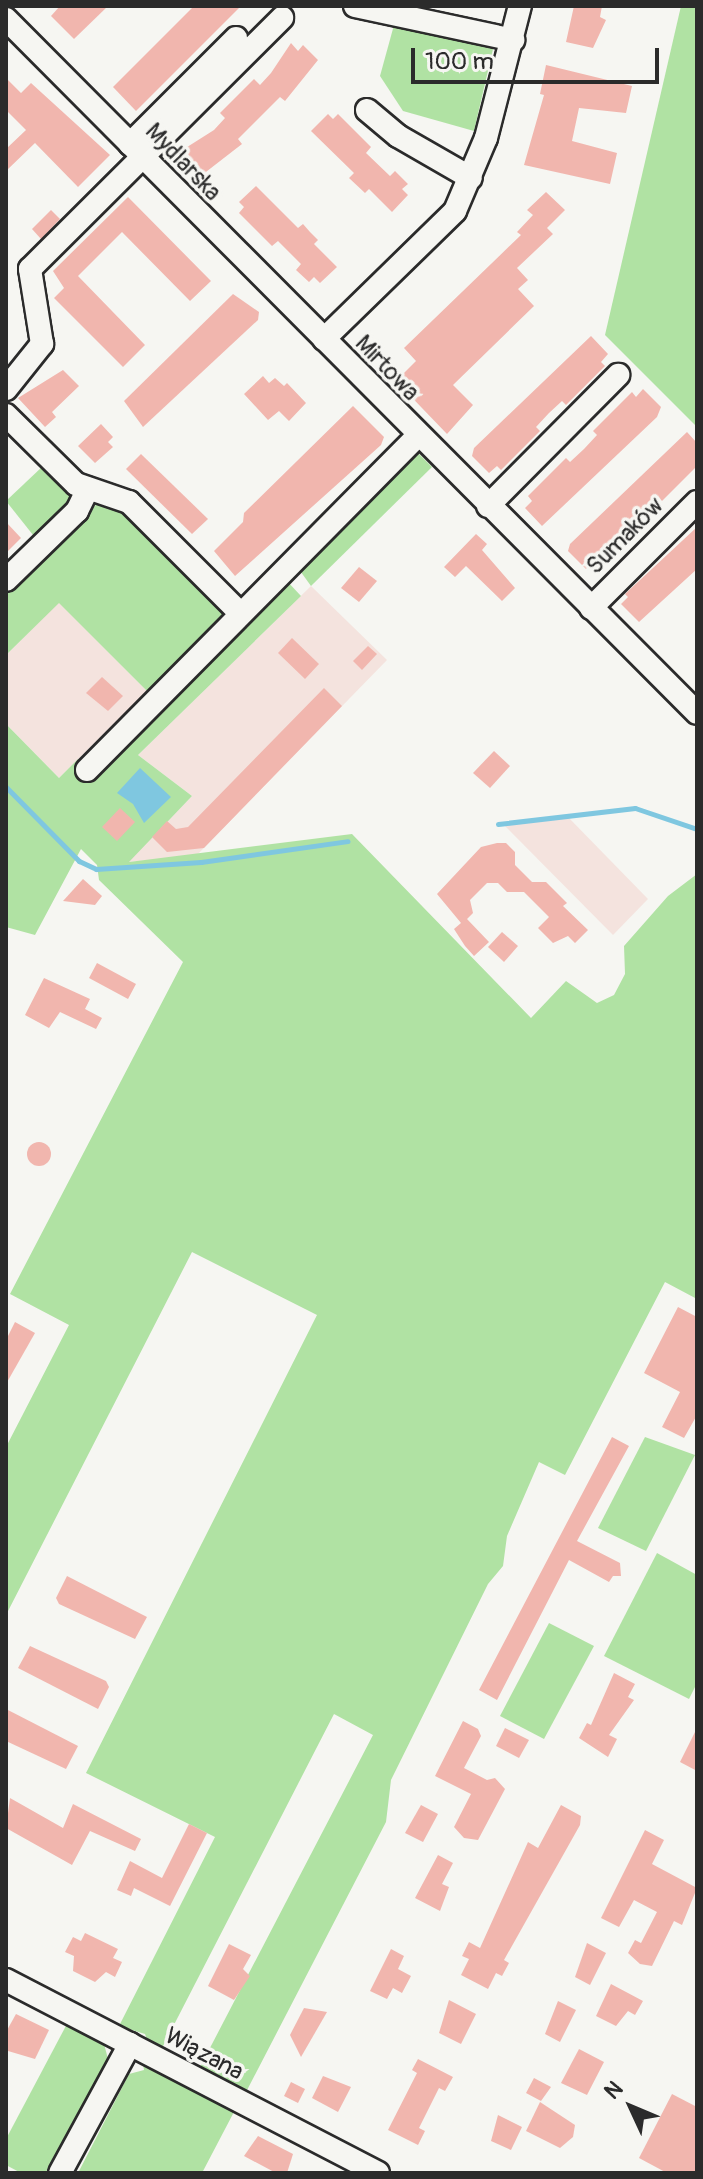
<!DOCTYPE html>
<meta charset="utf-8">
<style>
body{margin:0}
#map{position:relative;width:703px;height:2179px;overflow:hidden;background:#f6f6f2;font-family:Pangolin,sans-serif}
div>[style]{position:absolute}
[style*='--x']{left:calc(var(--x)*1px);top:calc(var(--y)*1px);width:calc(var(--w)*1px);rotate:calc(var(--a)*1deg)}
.built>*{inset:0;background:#f4e3de}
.green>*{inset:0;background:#b0e2a3}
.water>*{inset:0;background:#7fc7e0}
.stream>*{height:5px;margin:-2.5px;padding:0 2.5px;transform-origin:2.5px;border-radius:2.5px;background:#7fc7e0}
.building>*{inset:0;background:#f1b6ae}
.round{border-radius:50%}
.roads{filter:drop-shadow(2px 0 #2b2b2b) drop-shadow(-2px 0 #2b2b2b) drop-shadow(0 2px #2b2b2b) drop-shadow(0 -2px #2b2b2b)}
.minor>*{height:22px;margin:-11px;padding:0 11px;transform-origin:11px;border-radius:11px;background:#f6f6f2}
span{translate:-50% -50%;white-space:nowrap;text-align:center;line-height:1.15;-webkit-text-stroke:7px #f6f6f2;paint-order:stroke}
.street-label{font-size:24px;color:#2b2b2b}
.frame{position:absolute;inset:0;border:8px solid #2b2b2b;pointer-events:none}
.north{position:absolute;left:591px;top:2067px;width:80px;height:80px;-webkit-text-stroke:6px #f6f6f2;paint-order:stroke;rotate:314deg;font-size:22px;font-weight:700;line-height:32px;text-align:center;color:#2b2b2b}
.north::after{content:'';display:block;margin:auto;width:28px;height:36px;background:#2b2b2b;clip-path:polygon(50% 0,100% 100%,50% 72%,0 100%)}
.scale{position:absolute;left:411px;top:48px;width:248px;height:36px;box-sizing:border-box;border:4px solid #2b2b2b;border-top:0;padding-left:10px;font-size:24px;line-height:28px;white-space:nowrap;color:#2b2b2b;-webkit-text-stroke:6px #f6f6f2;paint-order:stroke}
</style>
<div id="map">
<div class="built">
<div style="clip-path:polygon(311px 586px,387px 660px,196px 856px,128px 862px,192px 796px,138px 755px)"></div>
<div style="clip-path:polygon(59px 602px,147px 691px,59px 778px,6px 724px,6px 655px)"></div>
<div style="clip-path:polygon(568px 817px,648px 899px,613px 935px,504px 825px)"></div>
</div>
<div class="green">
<div style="clip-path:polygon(681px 6px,697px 6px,697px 427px,605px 335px)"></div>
<div style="clip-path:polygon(394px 25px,493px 49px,474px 131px,403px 111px,380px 76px)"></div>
<div style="clip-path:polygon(417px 452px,432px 467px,311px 586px,298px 568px)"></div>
<div style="clip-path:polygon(43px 466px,70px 493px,67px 511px,37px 540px,6px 501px)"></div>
<div style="clip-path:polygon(102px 499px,117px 501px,225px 612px,220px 626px,147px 691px,59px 603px,6px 655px,6px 591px)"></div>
<div style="clip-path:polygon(286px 580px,301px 596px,138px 755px,192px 796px,129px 862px,352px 834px,531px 1018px,566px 981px,597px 1003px,614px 995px,625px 974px,624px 946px,668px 896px,697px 874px,697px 1299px,665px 1282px,565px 1475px,539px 1462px,507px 1536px,503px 1566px,488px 1584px,391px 1780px,386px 1822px,244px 2096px,199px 2069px,373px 1735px,334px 1714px,161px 2050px,149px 2045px,145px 2034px,119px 2026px,215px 1837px,86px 1773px,317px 1315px,192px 1252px,6px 1615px,6px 1447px,69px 1325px,10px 1294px,183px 962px,99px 880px,97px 865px,81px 849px,35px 935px,6px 927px,6px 724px,59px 778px,78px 759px,93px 782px,141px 724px)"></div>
<div style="clip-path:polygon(645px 1437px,695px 1455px,646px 1551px,598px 1528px)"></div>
<div style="clip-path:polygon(657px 1553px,697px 1575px,697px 1683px,689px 1699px,604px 1656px)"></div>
<div style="clip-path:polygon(549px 1623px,594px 1646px,544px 1739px,500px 1716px)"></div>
<div style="clip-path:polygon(68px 2022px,103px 2040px,108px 2059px,51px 2173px,21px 2173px,6px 2165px,6px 2139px)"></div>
<div style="clip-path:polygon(143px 2064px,235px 2110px,202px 2173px,78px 2173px,129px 2074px,144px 2070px)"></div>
</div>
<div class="water">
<div style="clip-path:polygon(140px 768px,171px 797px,144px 823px,133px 804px,117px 793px)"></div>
</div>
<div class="stream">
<div style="--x:6;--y:787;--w:104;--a:45.4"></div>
<div style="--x:79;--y:861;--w:19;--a:25"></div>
<div style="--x:96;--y:869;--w:105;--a:-3.8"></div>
<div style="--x:201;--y:862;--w:148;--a:-8.1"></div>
<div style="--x:498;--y:824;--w:138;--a:-6.7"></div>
<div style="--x:635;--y:808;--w:65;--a:18.7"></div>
</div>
<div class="building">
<div style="clip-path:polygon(60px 6px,108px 6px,74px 39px,51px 16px)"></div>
<div style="clip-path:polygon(194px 6px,241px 6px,136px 111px,113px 87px)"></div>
<div style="clip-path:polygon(574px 6px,602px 6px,600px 17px,606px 20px,593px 48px,566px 42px)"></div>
<div style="clip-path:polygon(291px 43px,298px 51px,303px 45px,318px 60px,285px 101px,280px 97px,238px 139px,242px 144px,202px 175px,184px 149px,214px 130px,225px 118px,220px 113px,254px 79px,260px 85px,271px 73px)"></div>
<div style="clip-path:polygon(546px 65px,632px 86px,626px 113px,579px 108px,572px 141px,617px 153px,610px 184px,524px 165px,544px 95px,540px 94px)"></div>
<div style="clip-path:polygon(6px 78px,21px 93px,31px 83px,110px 155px,78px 187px,35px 143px,6px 171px,6px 149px,26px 130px,6px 110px)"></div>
<div style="clip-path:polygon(328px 114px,333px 119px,338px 114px,371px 147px,366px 153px,390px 176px,395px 171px,408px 184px,402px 189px,408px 195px,392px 212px,369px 189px,365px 193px,349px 178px,354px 173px,311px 131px)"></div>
<div style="clip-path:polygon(256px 186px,298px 228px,303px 224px,310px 232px,318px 240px,314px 244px,337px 267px,320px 283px,314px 277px,309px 282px,296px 270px,301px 264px,278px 241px,272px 246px,239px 213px,244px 207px,239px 202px)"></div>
<div style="clip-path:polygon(546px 192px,565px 210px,547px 228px,553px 234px,517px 268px,528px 280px,518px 289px,534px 306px,453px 385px,473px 405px,447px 434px,396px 381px,416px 361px,404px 348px,521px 235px,517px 232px,533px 215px,527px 210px)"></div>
<div style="clip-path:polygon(128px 197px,211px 281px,190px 301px,122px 232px,78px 276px,145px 345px,123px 367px,54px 298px,64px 288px,53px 271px)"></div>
<div style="clip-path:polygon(51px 210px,60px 219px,41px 239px,32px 229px)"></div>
<div style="clip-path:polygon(233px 294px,259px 312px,258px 320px,143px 427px,124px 401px)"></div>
<div style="clip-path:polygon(591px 336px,608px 354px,601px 362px,605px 366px,566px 405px,562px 401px,549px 413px,536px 427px,540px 431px,501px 470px,497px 466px,489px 473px,472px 456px,474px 448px)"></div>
<div style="clip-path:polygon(63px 370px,79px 386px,52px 412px,56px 417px,45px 427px,18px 398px)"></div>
<div style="clip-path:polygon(263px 376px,269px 383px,275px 378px,284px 386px,287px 383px,306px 403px,289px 421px,279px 411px,268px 420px,244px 394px)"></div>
<div style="clip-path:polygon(643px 389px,661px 407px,657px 417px,542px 526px,525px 508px,532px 501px,528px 496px,566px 458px,570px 462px,584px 449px,597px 435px,593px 431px,632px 392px,636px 397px)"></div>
<div style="clip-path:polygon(353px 406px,384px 437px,381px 445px,235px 576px,214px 551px,243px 522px,244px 513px)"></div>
<div style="clip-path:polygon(101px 424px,113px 437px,108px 442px,113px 447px,95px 463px,78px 446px)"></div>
<div style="clip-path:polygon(687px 432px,697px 443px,697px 466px,662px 501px,658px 496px,651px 504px,632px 523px,636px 527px,597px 566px,593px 562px,586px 569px,568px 551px,570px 544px)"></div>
<div style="clip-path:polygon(141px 454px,208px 519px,192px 534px,126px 469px)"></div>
<div style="clip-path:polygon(6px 522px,21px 538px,6px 553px)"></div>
<div style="clip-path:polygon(697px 527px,697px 569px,639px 622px,621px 604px,628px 597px,625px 594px)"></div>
<div style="clip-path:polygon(476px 534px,487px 544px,482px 550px,515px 588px,502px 601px,466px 566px,455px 577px,444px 567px)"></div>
<div style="clip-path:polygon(359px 567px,377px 581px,359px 602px,341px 588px)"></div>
<div style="clip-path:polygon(292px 638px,319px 664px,305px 679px,278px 653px)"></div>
<div style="clip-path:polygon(368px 646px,377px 654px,362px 670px,353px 661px)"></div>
<div style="clip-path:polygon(102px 677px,123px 696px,108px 711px,86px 693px)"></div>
<div style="clip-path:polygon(324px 688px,342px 706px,204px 848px,167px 852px,152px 837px,167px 821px,176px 829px,188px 827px)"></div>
<div style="clip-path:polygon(494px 751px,510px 766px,490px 788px,473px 773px)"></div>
<div style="clip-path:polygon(120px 808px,135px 822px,117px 841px,102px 827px)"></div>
<div style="clip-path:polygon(497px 843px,506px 843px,515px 852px,515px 865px,532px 882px,546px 882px,567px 903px,563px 906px,588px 930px,575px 943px,568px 936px,553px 943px,538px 928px,549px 917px,524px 892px,507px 892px,498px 883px,487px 883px,470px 900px,473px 913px,467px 919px,489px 942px,474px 956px,465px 946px,454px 929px,461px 923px,437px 894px,481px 847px)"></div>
<div style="clip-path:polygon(83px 879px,102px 896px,95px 905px,63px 901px)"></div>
<div style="clip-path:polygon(502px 932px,518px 946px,504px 962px,488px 947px)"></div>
<div style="clip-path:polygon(97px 963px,136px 984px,128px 999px,89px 978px)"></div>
<div style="clip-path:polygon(44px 978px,90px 999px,85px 1009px,102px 1018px,96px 1029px,60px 1012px,49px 1028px,25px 1015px)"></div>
<div class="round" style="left:27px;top:1142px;width:24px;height:24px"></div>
<div style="clip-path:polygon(678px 1307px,697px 1317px,697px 1415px,684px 1438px,662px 1427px,680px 1392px,644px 1373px)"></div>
<div style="clip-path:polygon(15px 1322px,35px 1333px,6px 1384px,6px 1340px)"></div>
<div style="clip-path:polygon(612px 1437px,629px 1446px,577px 1541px,620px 1563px,621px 1576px,613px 1576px,609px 1582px,569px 1560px,497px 1700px,479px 1690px)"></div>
<div style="clip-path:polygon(67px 1576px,147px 1617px,135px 1639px,59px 1604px,56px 1598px)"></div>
<div style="clip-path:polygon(30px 1646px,106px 1681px,109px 1687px,98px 1709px,18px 1668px)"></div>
<div style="clip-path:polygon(614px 1673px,635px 1684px,628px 1697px,634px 1700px,609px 1735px,617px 1739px,608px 1757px,579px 1738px,587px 1723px,591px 1725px)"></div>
<div style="clip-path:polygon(6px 1709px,78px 1746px,66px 1769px,6px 1741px)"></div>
<div style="clip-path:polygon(463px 1721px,478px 1729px,481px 1736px,464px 1768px,487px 1780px,495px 1778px,505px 1789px,478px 1840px,464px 1838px,454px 1827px,471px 1794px,435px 1776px)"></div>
<div style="clip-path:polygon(505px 1728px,529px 1740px,519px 1758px,496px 1746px)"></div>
<div style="clip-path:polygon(697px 1728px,697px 1771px,680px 1762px)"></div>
<div style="clip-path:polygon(10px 1798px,63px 1828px,73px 1804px,141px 1839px,135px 1851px,90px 1831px,72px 1865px,6px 1828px)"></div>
<div style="clip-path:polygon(421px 1805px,438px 1814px,423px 1842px,405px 1833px)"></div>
<div style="clip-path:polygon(561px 1805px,581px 1816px,580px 1825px,504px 1960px,509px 1963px,502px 1976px,496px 1973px,488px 1989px,461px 1975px,469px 1959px,462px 1956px,469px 1942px,480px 1948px,528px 1842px,538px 1848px)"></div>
<div style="clip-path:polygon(189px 1824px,207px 1833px,170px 1906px,134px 1888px,131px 1896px,117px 1890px,130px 1861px,162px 1878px)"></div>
<div style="clip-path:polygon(645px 1830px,664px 1840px,652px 1864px,697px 1888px,682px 1925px,674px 1921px,652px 1966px,640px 1964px,628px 1953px,635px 1940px,641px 1943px,657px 1912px,634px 1900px,619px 1927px,601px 1918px)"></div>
<div style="clip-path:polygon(438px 1855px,453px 1863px,442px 1884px,449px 1887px,440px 1911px,415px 1898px)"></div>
<div style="clip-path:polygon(85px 1933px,118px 1949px,113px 1958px,122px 1962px,115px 1977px,106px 1972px,95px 1982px,73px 1971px,74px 1956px,65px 1952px,73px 1937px,81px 1941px)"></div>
<div style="clip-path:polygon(587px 1943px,606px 1953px,590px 1985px,575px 1977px)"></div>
<div style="clip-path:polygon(229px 1944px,251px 1955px,243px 1969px,250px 1976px,234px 2000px,208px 1986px)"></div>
<div style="clip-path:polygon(391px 1949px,404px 1956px,398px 1969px,411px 1976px,402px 1993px,393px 1988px,387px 1999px,370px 1991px)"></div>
<div style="clip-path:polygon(611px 1984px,643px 2001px,635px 2015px,628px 2011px,616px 2026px,596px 2016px)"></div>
<div style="clip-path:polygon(449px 2000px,476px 2014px,461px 2044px,439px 2033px)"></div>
<div style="clip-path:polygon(558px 2001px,576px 2010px,560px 2042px,545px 2034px)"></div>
<div style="clip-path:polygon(304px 2008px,327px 2012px,301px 2057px,290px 2035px)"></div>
<div style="clip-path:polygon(16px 2014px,49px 2030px,35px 2059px,8px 2051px,6px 2032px)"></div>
<div style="clip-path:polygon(579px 2049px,604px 2062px,587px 2095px,561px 2083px)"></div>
<div style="clip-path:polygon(418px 2059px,453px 2077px,445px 2091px,439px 2088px,419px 2128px,425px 2131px,418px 2145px,388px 2130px,417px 2073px,412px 2070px)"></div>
<div style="clip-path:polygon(323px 2076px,351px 2087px,338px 2112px,312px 2098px)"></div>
<div style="clip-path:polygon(534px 2078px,551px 2087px,541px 2101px,526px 2093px)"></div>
<div style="clip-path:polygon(291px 2082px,305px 2089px,298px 2103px,284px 2096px)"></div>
<div style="clip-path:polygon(672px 2094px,697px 2107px,697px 2173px,667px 2173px,639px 2158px)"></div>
<div style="clip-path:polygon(540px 2102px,575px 2125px,573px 2137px,560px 2148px,526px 2131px)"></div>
<div style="clip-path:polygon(498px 2115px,522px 2127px,511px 2150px,491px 2141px)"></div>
<div style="clip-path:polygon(258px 2136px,293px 2154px,287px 2173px,276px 2173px,244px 2156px)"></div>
</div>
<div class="roads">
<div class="minor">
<div style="--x:355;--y:6;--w:162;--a:12.1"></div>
<div style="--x:6;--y:19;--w:979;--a:45.12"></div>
<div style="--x:367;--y:110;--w:40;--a:40"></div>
<div style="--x:398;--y:136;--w:84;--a:29.9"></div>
<div style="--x:130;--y:144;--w:150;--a:-45"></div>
<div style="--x:324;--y:339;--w:183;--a:-44.3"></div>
<div style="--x:455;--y:211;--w:79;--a:-67"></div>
<div style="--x:486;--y:138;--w:136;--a:-75.6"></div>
<div style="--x:6;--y:389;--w:58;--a:-51.3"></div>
<div style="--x:42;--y:344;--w:76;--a:-99.1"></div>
<div style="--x:30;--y:269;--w:356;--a:-44.9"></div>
<div style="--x:6;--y:415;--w:98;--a:44.6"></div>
<div style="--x:76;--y:484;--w:56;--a:18.8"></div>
<div style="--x:129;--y:502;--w:157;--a:45"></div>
<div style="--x:488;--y:506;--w:185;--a:-45.2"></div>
<div style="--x:6;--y:580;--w:99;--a:-44.2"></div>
<div style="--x:77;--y:511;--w:25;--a:-64"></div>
<div style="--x:591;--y:608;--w:150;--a:-45"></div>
<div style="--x:87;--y:770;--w:469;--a:-45.3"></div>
<div style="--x:6;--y:1980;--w:419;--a:27.4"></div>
<div style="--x:60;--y:2173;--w:147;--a:-61.5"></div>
</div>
</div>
<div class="street-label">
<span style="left:183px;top:162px;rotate:46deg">Mydlarska</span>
<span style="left:387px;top:368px;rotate:46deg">Mirtowa</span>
<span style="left:625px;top:536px;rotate:-45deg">Sumaków</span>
<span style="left:204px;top:2054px;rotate:28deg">Wiązana</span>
</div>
<div class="frame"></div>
<div class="north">N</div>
<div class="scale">100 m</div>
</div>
